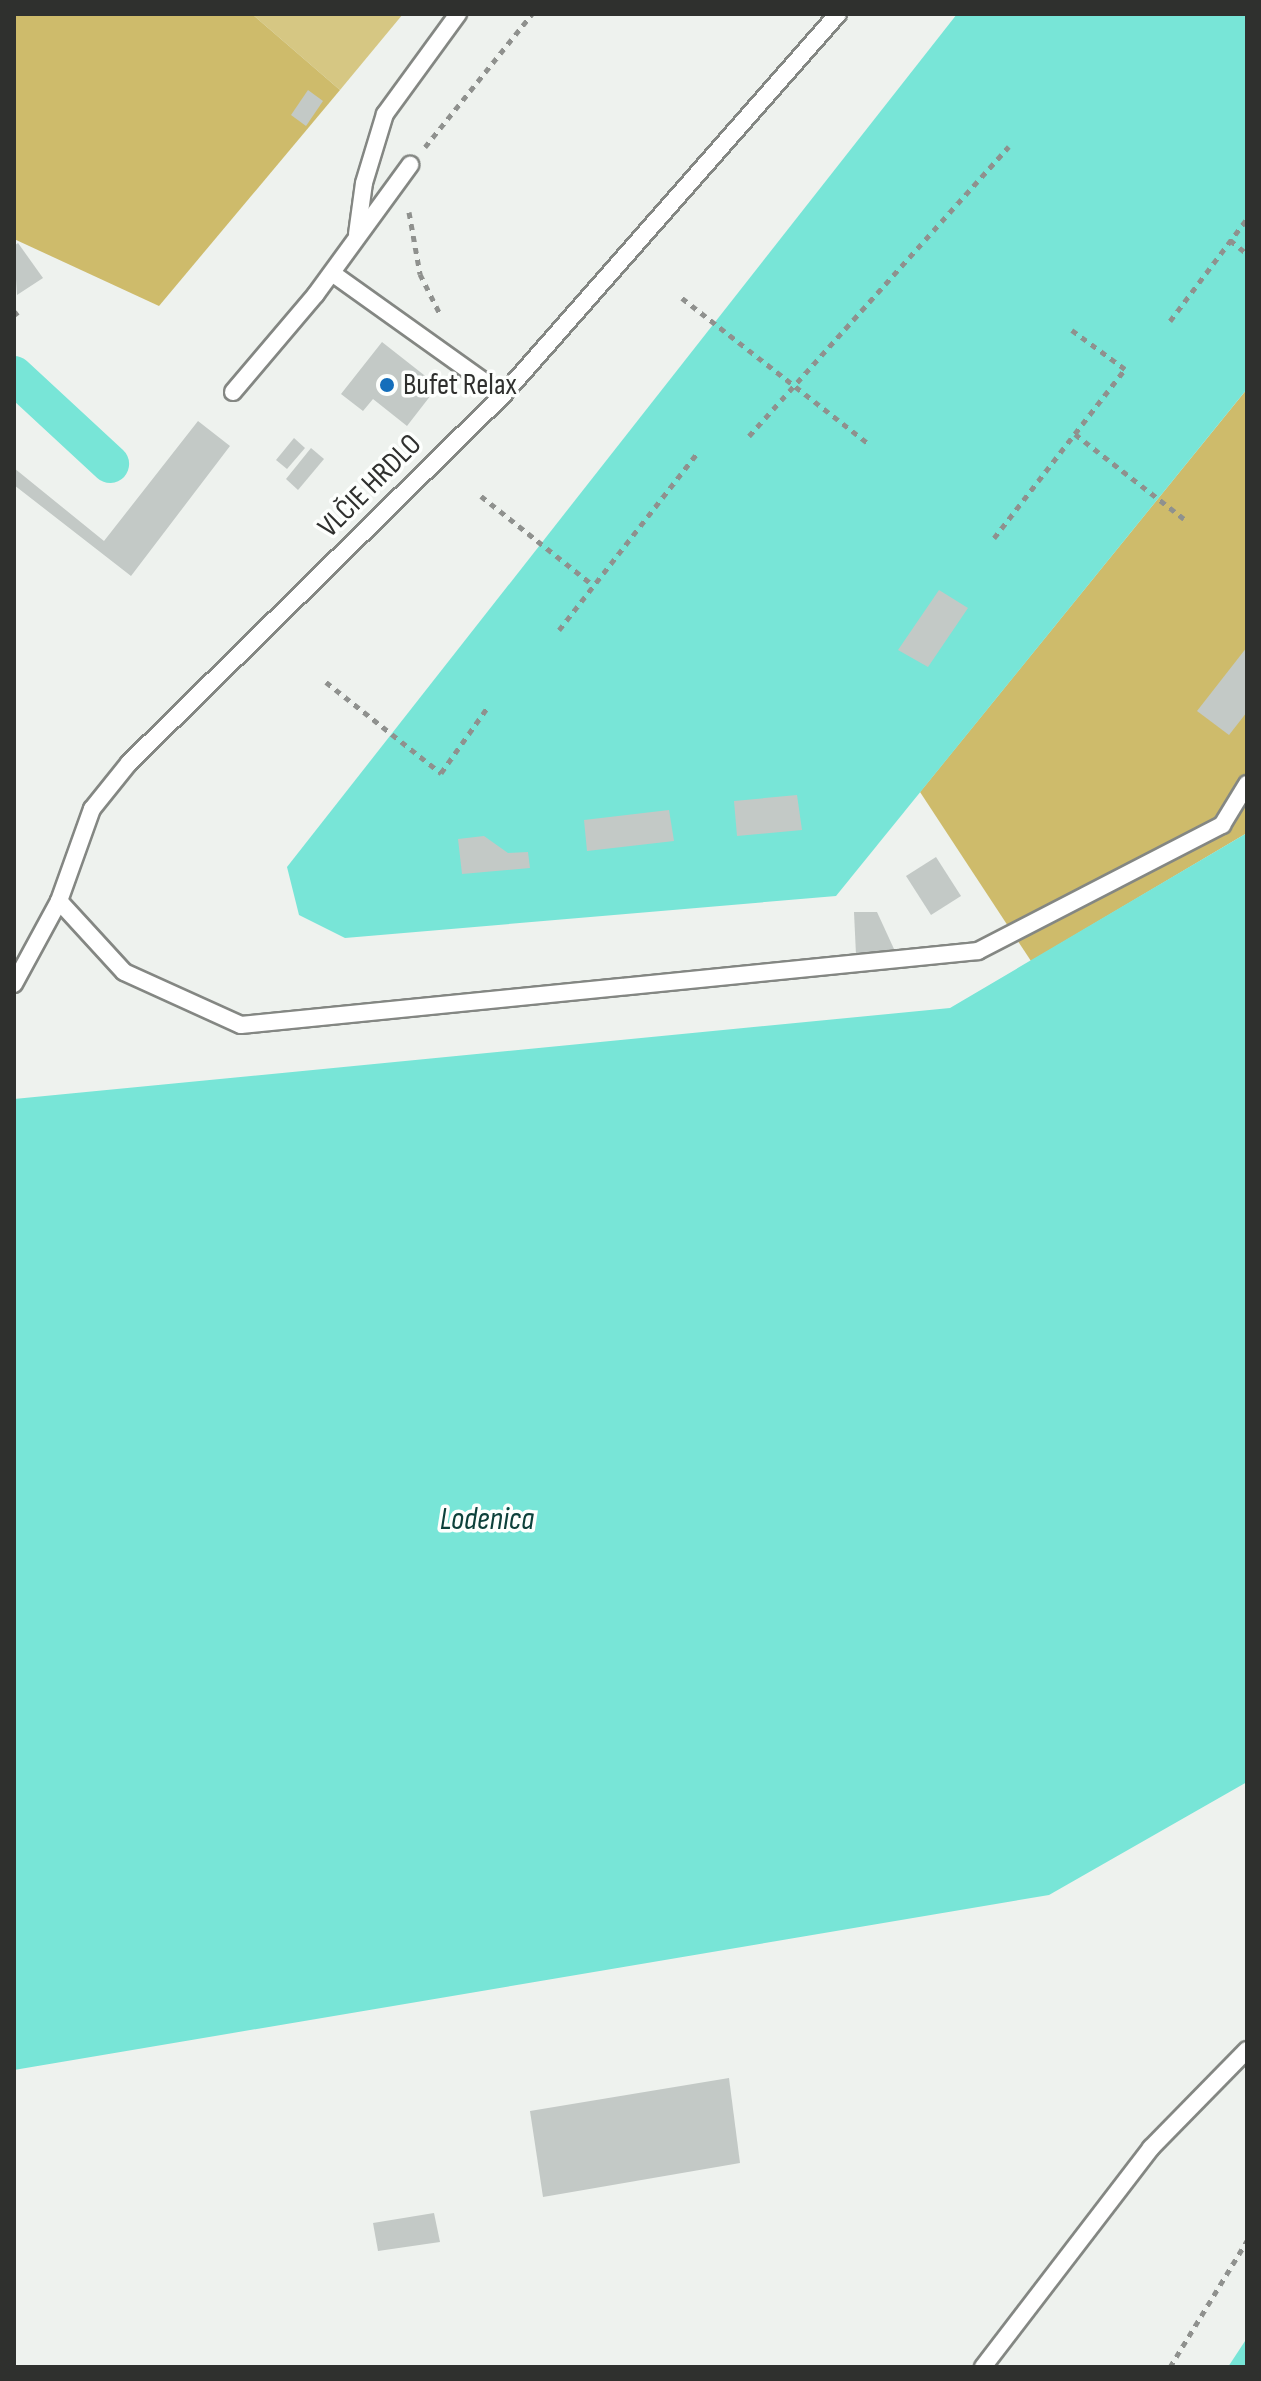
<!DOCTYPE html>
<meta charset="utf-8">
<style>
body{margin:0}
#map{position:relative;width:1261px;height:2381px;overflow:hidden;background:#eef2ee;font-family:"Sofia Sans Condensed",sans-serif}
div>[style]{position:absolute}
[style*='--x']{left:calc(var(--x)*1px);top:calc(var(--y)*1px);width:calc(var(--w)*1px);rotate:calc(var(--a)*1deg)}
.green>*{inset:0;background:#d6c783}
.forest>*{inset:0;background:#cebb6b}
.water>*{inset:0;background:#78e5d7}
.canal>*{height:38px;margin:-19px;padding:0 19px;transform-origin:19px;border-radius:19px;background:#78e5d7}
.building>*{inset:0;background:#c3c9c6}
.path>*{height:5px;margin-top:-2.5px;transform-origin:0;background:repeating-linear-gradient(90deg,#8f918e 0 6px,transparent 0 12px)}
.roads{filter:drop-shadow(2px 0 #848783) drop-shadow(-2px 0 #848783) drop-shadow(0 2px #848783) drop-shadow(0 -2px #848783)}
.lane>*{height:16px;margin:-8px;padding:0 8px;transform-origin:8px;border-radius:8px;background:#fff}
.dots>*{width:22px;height:22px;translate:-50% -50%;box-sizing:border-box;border:4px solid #fdfffd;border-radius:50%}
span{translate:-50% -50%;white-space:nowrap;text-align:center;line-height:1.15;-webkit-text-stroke:7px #fdfffd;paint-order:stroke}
.poi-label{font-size:30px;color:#2f302e}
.left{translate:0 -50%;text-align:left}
.street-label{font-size:30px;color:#2f302e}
.water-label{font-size:32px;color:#0d413b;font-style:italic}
.frame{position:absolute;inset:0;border:16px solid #2f302e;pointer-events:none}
</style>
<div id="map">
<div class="green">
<div style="clip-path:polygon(252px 14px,403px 14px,340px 90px)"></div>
</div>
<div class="forest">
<div style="clip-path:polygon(14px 14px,252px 14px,340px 90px,159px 306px,14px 239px)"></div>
<div style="clip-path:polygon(1247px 389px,1247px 833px,1031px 961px,920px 792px)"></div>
</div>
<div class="water">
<div style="clip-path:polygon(957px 14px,1247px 14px,1247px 389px,836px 896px,345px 938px,299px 915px,287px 867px)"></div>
<div style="clip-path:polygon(1247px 833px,1247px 1782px,1049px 1895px,14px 2070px,14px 1099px,950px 1008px)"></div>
<div style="clip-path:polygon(1247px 2338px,1247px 2367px,1228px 2367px)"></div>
</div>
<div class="canal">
<div style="--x:14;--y:375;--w:131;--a:42.8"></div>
</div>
<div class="building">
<div style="clip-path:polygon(308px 90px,323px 101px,306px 126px,291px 115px)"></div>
<div style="clip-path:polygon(18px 243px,43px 278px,17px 295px,14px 246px)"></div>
<div style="clip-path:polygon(382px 342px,438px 386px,407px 426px,373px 399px,363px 411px,341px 394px)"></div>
<div style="clip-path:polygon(198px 421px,230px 446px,131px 576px,14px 485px,14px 468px,104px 541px)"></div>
<div style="clip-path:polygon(294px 438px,305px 448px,287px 469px,276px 460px)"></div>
<div style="clip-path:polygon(311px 448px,324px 459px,298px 490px,286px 479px)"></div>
<div style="clip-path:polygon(939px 590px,968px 608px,928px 667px,898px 650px)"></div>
<div style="clip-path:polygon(1247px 647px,1247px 712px,1229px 735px,1197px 711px)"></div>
<div style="clip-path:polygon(797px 795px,802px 830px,737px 836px,734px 801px)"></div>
<div style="clip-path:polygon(669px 810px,674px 841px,587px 851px,584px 820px)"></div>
<div style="clip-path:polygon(484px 836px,508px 853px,528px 852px,530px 868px,462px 874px,458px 839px)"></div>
<div style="clip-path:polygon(936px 857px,961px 896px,931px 915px,906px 876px)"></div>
<div style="clip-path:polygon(854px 912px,877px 912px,894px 949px,856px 955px)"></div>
<div style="clip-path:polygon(729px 2078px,740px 2163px,543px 2197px,530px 2111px)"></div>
<div style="clip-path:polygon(434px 2213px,440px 2242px,378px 2251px,373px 2223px)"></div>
</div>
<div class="path">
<div style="--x:425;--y:147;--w:171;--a:-51.2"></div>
<div style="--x:409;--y:212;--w:63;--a:79.9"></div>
<div style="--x:420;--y:274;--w:47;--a:63.4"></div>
<div style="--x:1230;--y:240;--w:22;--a:39"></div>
<div style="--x:682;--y:298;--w:239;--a:38"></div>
<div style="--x:14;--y:315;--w:5;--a:-37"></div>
<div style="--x:1170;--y:321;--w:128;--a:-53"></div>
<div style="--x:1075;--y:434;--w:138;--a:37.9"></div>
<div style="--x:749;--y:436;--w:389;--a:-48.1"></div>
<div style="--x:481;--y:496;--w:143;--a:38.5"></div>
<div style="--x:994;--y:538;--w:214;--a:-52.2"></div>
<div style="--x:1125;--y:369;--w:66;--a:-143.7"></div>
<div style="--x:559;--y:630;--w:227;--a:-52"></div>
<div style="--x:326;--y:682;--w:147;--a:38.4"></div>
<div style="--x:441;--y:773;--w:80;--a:-54.7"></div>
<div style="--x:1170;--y:2367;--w:148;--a:-58.6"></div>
</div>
<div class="roads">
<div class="lane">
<div style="--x:357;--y:234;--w:51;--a:-82.2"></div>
<div style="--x:364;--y:183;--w:72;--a:-73.1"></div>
<div style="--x:385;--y:114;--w:124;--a:-53.9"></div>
<div style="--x:332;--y:273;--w:210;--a:35.5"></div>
<div style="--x:233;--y:392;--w:128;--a:-49.7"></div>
<div style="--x:316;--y:294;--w:160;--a:-53.9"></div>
<div style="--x:59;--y:901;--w:96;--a:47.5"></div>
<div style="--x:124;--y:972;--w:128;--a:24.4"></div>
<div style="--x:241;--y:1025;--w:741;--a:-5.73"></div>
<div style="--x:978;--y:951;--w:275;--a:-27.3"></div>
<div style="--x:1222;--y:825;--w:48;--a:-58.6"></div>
<div style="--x:14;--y:984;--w:94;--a:-61.5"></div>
<div style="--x:59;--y:901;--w:98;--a:-70.3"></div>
<div style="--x:92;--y:809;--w:59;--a:-51.2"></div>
<div style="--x:129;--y:763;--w:525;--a:-44.54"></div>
<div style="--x:503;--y:395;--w:507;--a:-48.68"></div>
<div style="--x:983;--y:2367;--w:276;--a:-52.5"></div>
<div style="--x:1151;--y:2148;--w:137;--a:-45.6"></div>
</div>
</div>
<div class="dots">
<div style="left:387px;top:385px;background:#146ebb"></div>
</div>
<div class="poi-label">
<span class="left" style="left:403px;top:385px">Bufet Relax</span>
</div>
<div class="street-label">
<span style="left:370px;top:486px;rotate:-45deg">VLČIE HRDLO</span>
</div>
<div class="water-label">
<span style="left:487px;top:1520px">Lodenica</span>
</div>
<div class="frame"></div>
</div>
